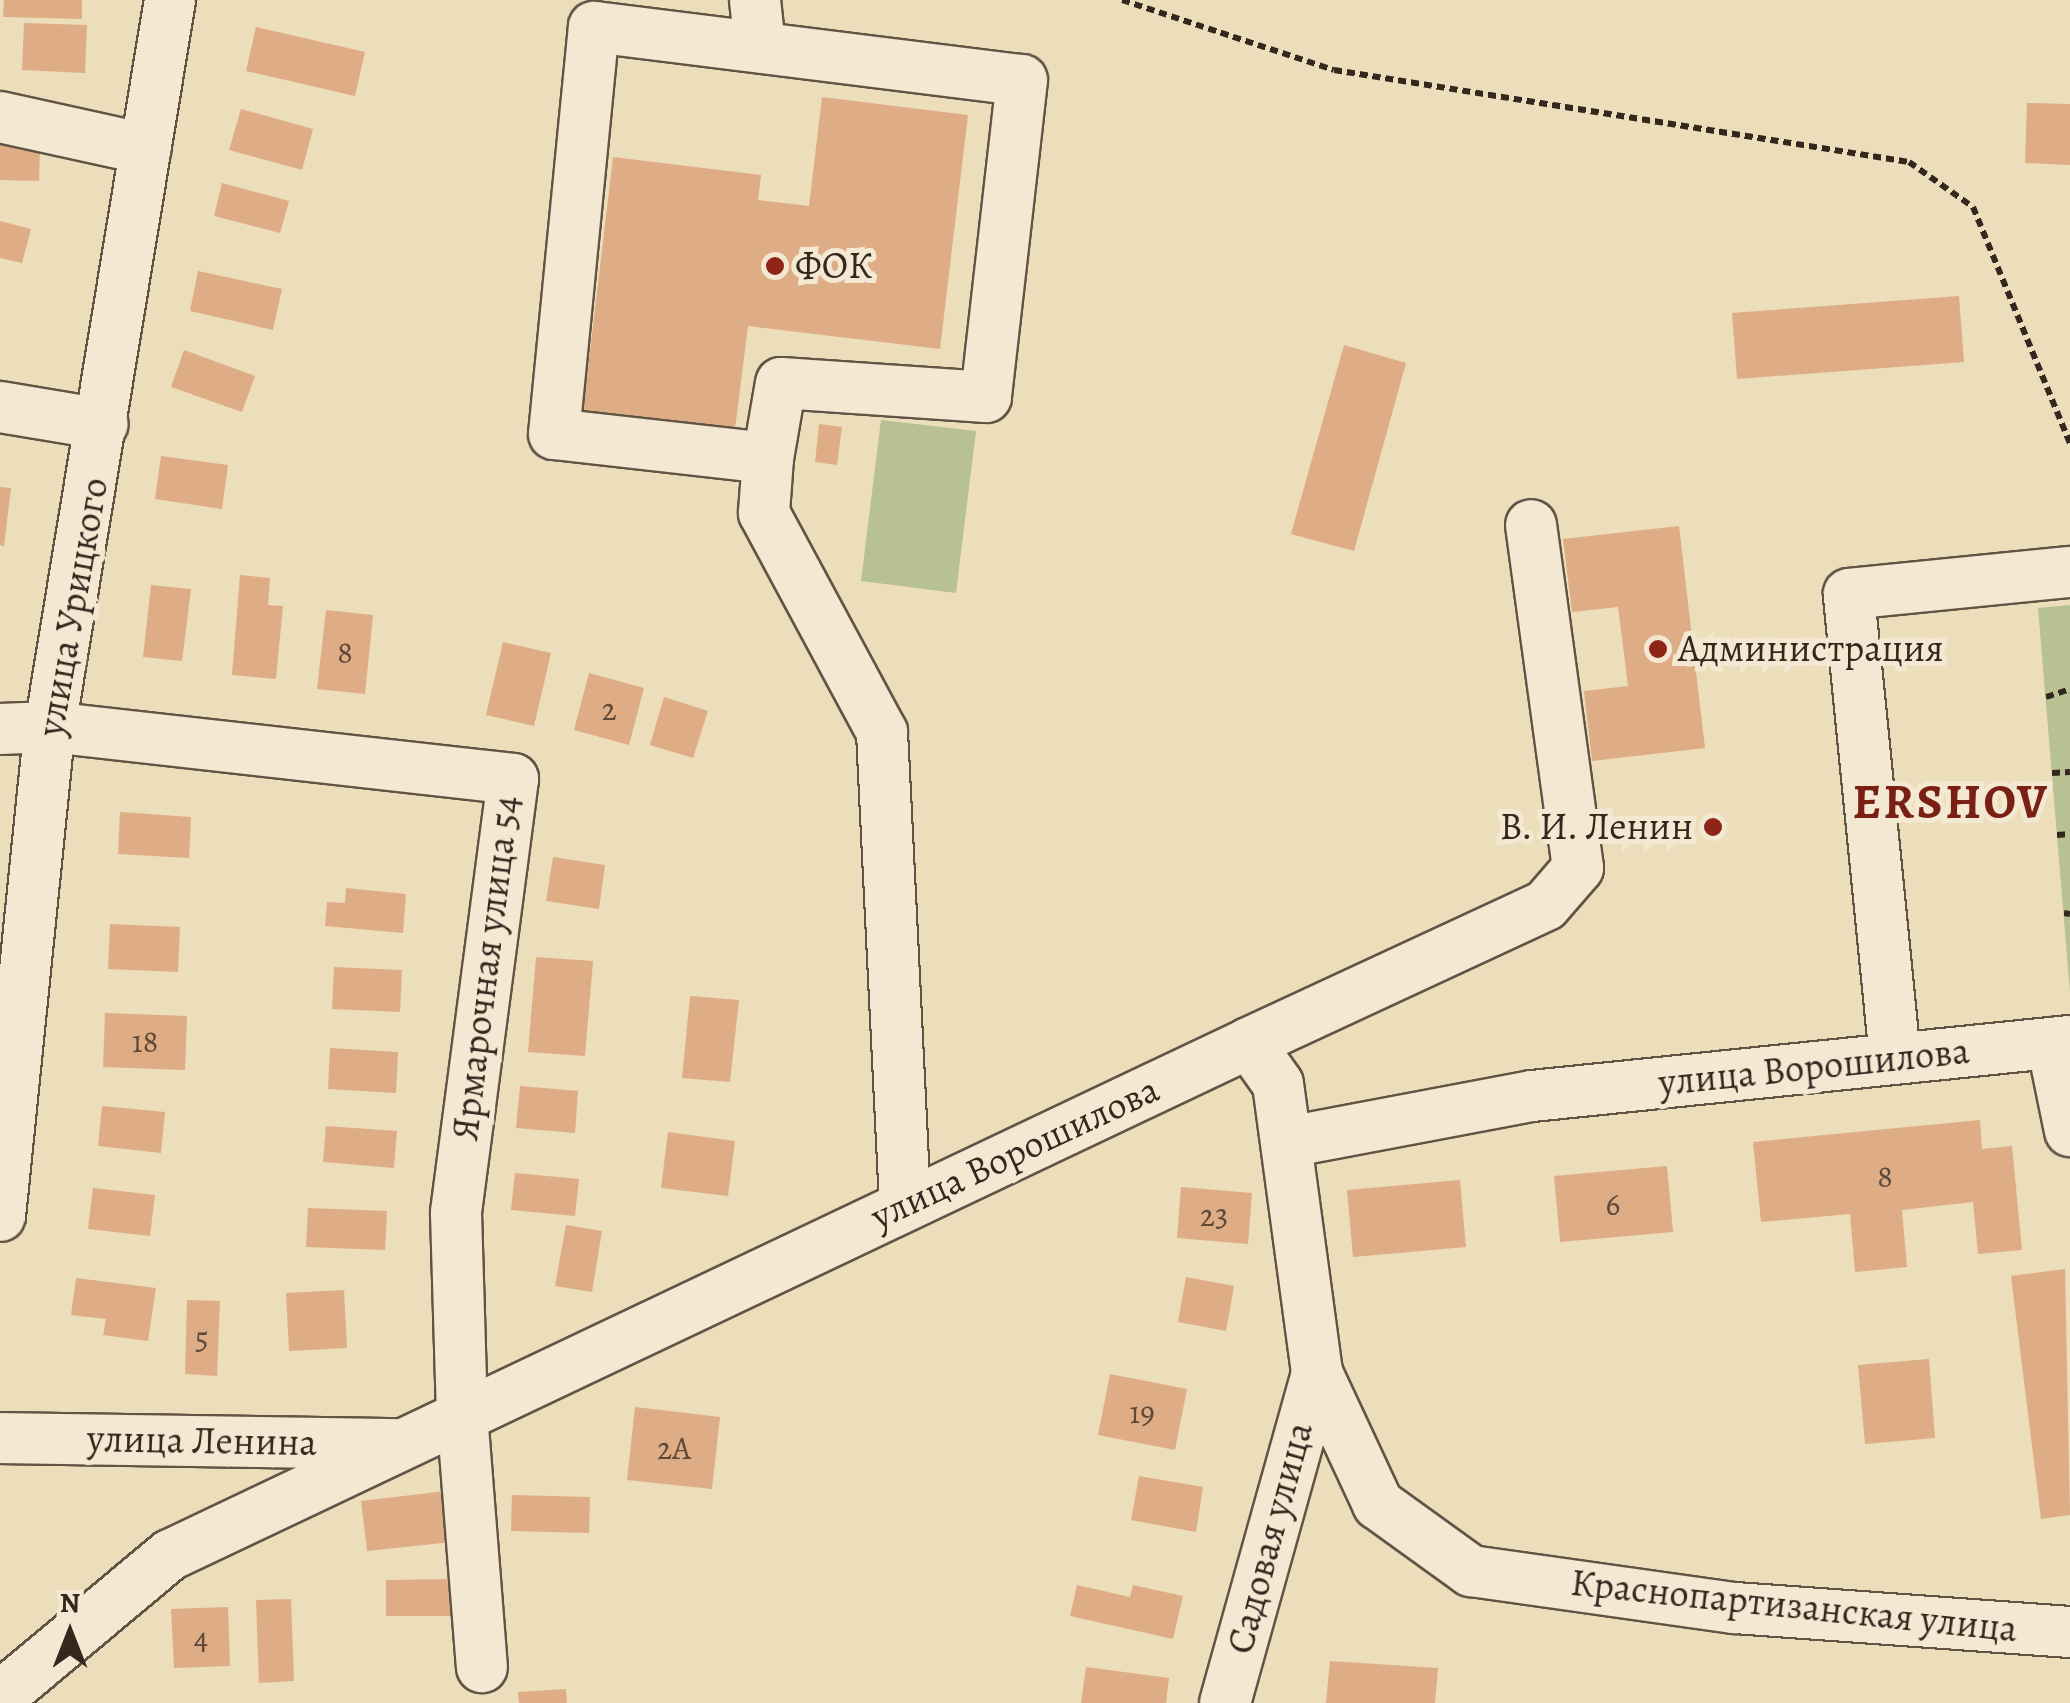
<!DOCTYPE html>
<meta charset="utf-8">
<style>
body{margin:0}
#map{position:relative;width:2070px;height:1703px;overflow:hidden;background:#ecddbb;font-family:Alegreya,serif}
div>[style]{position:absolute}
[style*='--x']{left:calc(var(--x)*1px);top:calc(var(--y)*1px);width:calc(var(--w)*1px);rotate:calc(var(--a)*1deg)}
.green>*{inset:0;background:#b7c191}
.building>*{inset:0;background:#dead85}
.path>*{height:6px;margin-top:-3px;transform-origin:0;background:repeating-linear-gradient(90deg,#33271e 0 8px,transparent 0 13px)}
.roads{filter:drop-shadow(2px 0 #615445) drop-shadow(-2px 0 #615445) drop-shadow(0 2px #615445) drop-shadow(0 -2px #615445)}
.minor>*{height:50px;margin:-25px;padding:0 25px;transform-origin:25px;border-radius:25px;background:#f3e9d3}
.dots>*{width:28px;height:28px;translate:-50% -50%;box-sizing:border-box;border:5px solid #f3e9d3;border-radius:50%}
span{translate:-50% -50%;white-space:nowrap;text-align:center;line-height:1.15;-webkit-text-stroke:10px #f3e9d3;paint-order:stroke}
.number-label{font-size:32px;color:#5e4838}
.number-label span{-webkit-text-stroke-width:0}
.poi-label{font-size:38px;color:#33271e}
.left{translate:0 -50%;text-align:left}
.right{translate:-100% -50%;text-align:right}
.street-label{font-size:38px;color:#33271e}
.district-label{font-size:48px;color:#7a1f14;font-weight:700;letter-spacing:2.5px}
.north{position:absolute;left:20px;top:1583px;width:100px;height:100px;-webkit-text-stroke:8px #f3e9d3;paint-order:stroke;rotate:0deg;font-size:28px;font-weight:700;line-height:40px;text-align:center;color:#33271e}
.north::after{content:'';display:block;margin:auto;width:35px;height:45px;background:#33271e;clip-path:polygon(50% 0,100% 100%,50% 72%,0 100%)}
</style>
<div id="map">
<div class="green">
<div style="clip-path:polygon(881px 420px,976px 431px,956px 593px,861px 581px)"></div>
<div style="clip-path:polygon(2070px 605px,2070px 992px,2038px 608px)"></div>
</div>
<div class="building">
<div style="clip-path:polygon(4px 0,82px 0,82px 19px,3px 17px)"></div>
<div style="clip-path:polygon(24px 23px,87px 25px,85px 73px,22px 70px)"></div>
<div style="clip-path:polygon(256px 27px,365px 52px,355px 96px,246px 71px)"></div>
<div style="clip-path:polygon(822px 97px,968px 115px,940px 349px,748px 326px,735px 429px,583px 411px,613px 157px,761px 175px,758px 200px,809px 206px)"></div>
<div style="clip-path:polygon(2027px 103px,2070px 104px,2070px 165px,2025px 163px)"></div>
<div style="clip-path:polygon(241px 109px,313px 129px,302px 170px,229px 150px)"></div>
<div style="clip-path:polygon(0 142px,40px 142px,39px 181px,0 180px)"></div>
<div style="clip-path:polygon(222px 183px,289px 201px,280px 233px,214px 216px)"></div>
<div style="clip-path:polygon(0 221px,31px 229px,22px 263px,0 258px)"></div>
<div style="clip-path:polygon(198px 271px,282px 289px,273px 330px,190px 311px)"></div>
<div style="clip-path:polygon(1959px 296px,1964px 362px,1737px 379px,1732px 313px)"></div>
<div style="clip-path:polygon(1344px 345px,1406px 363px,1354px 551px,1291px 534px)"></div>
<div style="clip-path:polygon(184px 350px,255px 376px,242px 412px,171px 387px)"></div>
<div style="clip-path:polygon(819px 424px,842px 427px,837px 465px,815px 462px)"></div>
<div style="clip-path:polygon(161px 456px,228px 465px,222px 509px,155px 499px)"></div>
<div style="clip-path:polygon(0 487px,11px 488px,4px 546px,0 545px)"></div>
<div style="clip-path:polygon(1679px 526px,1705px 748px,1592px 761px,1584px 691px,1628px 686px,1618px 607px,1572px 612px,1563px 539px)"></div>
<div style="clip-path:polygon(240px 575px,270px 578px,268px 605px,283px 606px,276px 679px,232px 675px)"></div>
<div style="clip-path:polygon(151px 585px,191px 589px,182px 661px,143px 657px)"></div>
<div style="clip-path:polygon(326px 610px,373px 615px,365px 694px,317px 689px)"></div>
<div style="clip-path:polygon(503px 642px,551px 653px,534px 726px,486px 715px)"></div>
<div style="clip-path:polygon(589px 673px,644px 688px,629px 745px,574px 730px)"></div>
<div style="clip-path:polygon(664px 697px,708px 711px,693px 758px,650px 745px)"></div>
<div style="clip-path:polygon(120px 812px,191px 817px,189px 858px,118px 854px)"></div>
<div style="clip-path:polygon(553px 857px,605px 865px,599px 909px,546px 901px)"></div>
<div style="clip-path:polygon(346px 888px,406px 894px,403px 933px,325px 926px,327px 902px,345px 903px)"></div>
<div style="clip-path:polygon(110px 924px,180px 927px,178px 972px,108px 969px)"></div>
<div style="clip-path:polygon(536px 957px,593px 961px,585px 1056px,528px 1052px)"></div>
<div style="clip-path:polygon(334px 967px,402px 970px,400px 1012px,332px 1009px)"></div>
<div style="clip-path:polygon(690px 996px,739px 1000px,730px 1082px,682px 1078px)"></div>
<div style="clip-path:polygon(105px 1013px,187px 1016px,185px 1070px,103px 1067px)"></div>
<div style="clip-path:polygon(330px 1048px,398px 1052px,396px 1093px,328px 1089px)"></div>
<div style="clip-path:polygon(520px 1086px,578px 1091px,575px 1133px,516px 1128px)"></div>
<div style="clip-path:polygon(102px 1106px,165px 1112px,161px 1153px,98px 1146px)"></div>
<div style="clip-path:polygon(1980px 1120px,1982px 1149px,2012px 1146px,2022px 1250px,1978px 1254px,1973px 1202px,1902px 1210px,1907px 1267px,1855px 1272px,1850px 1214px,1761px 1222px,1753px 1142px)"></div>
<div style="clip-path:polygon(326px 1126px,397px 1131px,394px 1168px,323px 1162px)"></div>
<div style="clip-path:polygon(668px 1132px,735px 1141px,728px 1196px,661px 1188px)"></div>
<div style="clip-path:polygon(1667px 1166px,1673px 1232px,1560px 1242px,1554px 1176px)"></div>
<div style="clip-path:polygon(515px 1173px,579px 1179px,575px 1216px,511px 1210px)"></div>
<div style="clip-path:polygon(1460px 1180px,1466px 1247px,1353px 1257px,1347px 1190px)"></div>
<div style="clip-path:polygon(1181px 1187px,1252px 1193px,1248px 1244px,1177px 1238px)"></div>
<div style="clip-path:polygon(93px 1188px,155px 1195px,150px 1236px,88px 1229px)"></div>
<div style="clip-path:polygon(308px 1208px,387px 1211px,385px 1250px,306px 1247px)"></div>
<div style="clip-path:polygon(566px 1225px,602px 1231px,592px 1292px,555px 1286px)"></div>
<div style="clip-path:polygon(2065px 1269px,2070px 1515px,2041px 1519px,2011px 1276px)"></div>
<div style="clip-path:polygon(1186px 1277px,1234px 1286px,1226px 1331px,1178px 1322px)"></div>
<div style="clip-path:polygon(76px 1278px,156px 1288px,148px 1341px,103px 1335px,106px 1319px,71px 1315px)"></div>
<div style="clip-path:polygon(344px 1290px,347px 1348px,289px 1351px,286px 1293px)"></div>
<div style="clip-path:polygon(187px 1300px,220px 1301px,217px 1376px,185px 1374px)"></div>
<div style="clip-path:polygon(1929px 1359px,1935px 1438px,1865px 1444px,1858px 1365px)"></div>
<div style="clip-path:polygon(1110px 1374px,1187px 1389px,1175px 1450px,1098px 1435px)"></div>
<div style="clip-path:polygon(635px 1407px,720px 1417px,712px 1489px,627px 1480px)"></div>
<div style="clip-path:polygon(1139px 1476px,1203px 1487px,1196px 1532px,1131px 1520px)"></div>
<div style="clip-path:polygon(446px 1491px,452px 1542px,367px 1551px,361px 1501px)"></div>
<div style="clip-path:polygon(512px 1495px,590px 1497px,589px 1533px,511px 1531px)"></div>
<div style="clip-path:polygon(454px 1579px,454px 1616px,386px 1616px,386px 1580px)"></div>
<div style="clip-path:polygon(1077px 1585px,1130px 1597px,1133px 1585px,1183px 1596px,1173px 1639px,1070px 1616px)"></div>
<div style="clip-path:polygon(291px 1599px,294px 1681px,259px 1683px,256px 1600px)"></div>
<div style="clip-path:polygon(228px 1607px,230px 1666px,174px 1668px,171px 1609px)"></div>
<div style="clip-path:polygon(1330px 1661px,1438px 1668px,1435px 1703px,1326px 1703px)"></div>
<div style="clip-path:polygon(1086px 1667px,1169px 1678px,1166px 1703px,1081px 1703px)"></div>
<div style="clip-path:polygon(566px 1689px,567px 1703px,519px 1703px,518px 1692px)"></div>
</div>
<div class="path">
<div style="--x:1122;--y:0;--w:223;--a:18.3"></div>
<div style="--x:1334;--y:70;--w:582;--a:9.09"></div>
<div style="--x:1909;--y:162;--w:78;--a:35.1"></div>
<div style="--x:1973;--y:207;--w:256;--a:67.7"></div>
<div style="--x:2046;--y:697;--w:25;--a:-18"></div>
<div style="--x:2052;--y:773;--w:18;--a:-3"></div>
<div style="--x:2057;--y:835;--w:13;--a:-4"></div>
<div style="--x:2064;--y:913;--w:6;--a:9"></div>
</div>
<div class="roads">
<div class="minor">
<div style="--x:755;--y:0;--w:47;--a:83.9"></div>
<div style="--x:0;--y:117;--w:149;--a:12.4"></div>
<div style="--x:0;--y:407;--w:104;--a:9.4"></div>
<div style="--x:768;--y:458;--w:215;--a:-173.6"></div>
<div style="--x:554;--y:434;--w:409;--a:-84.4"></div>
<div style="--x:594;--y:27;--w:431;--a:7.1"></div>
<div style="--x:1022;--y:80;--w:319;--a:96.5"></div>
<div style="--x:986;--y:397;--w:205;--a:-176.1"></div>
<div style="--x:781;--y:383;--w:76;--a:99.8"></div>
<div style="--x:768;--y:458;--w:55;--a:94.2"></div>
<div style="--x:764;--y:513;--w:249;--a:61.7"></div>
<div style="--x:882;--y:732;--w:473;--a:87.2"></div>
<div style="--x:0;--y:729;--w:50;--a:-2.3"></div>
<div style="--x:50;--y:727;--w:466;--a:6.4"></div>
<div style="--x:513;--y:779;--w:438;--a:97.5"></div>
<div style="--x:456;--y:1213;--w:201;--a:88.3"></div>
<div style="--x:462;--y:1414;--w:254;--a:85.5"></div>
<div style="--x:1249;--y:1043;--w:327;--a:-24.9"></div>
<div style="--x:1546;--y:905;--w:49;--a:-49.1"></div>
<div style="--x:1578;--y:868;--w:346;--a:-97.8"></div>
<div style="--x:2052;--y:1043;--w:90;--a:78.4"></div>
<div style="--x:1895;--y:1057;--w:465;--a:-95.7"></div>
<div style="--x:1849;--y:594;--w:222;--a:-5.7"></div>
<div style="--x:1288;--y:1142;--w:248;--a:-10.7"></div>
<div style="--x:1532;--y:1096;--w:541;--a:-5.84"></div>
<div style="--x:0;--y:1216;--w:492;--a:-84.2"></div>
<div style="--x:50;--y:727;--w:737;--a:-80.63"></div>
<div style="--x:0;--y:1438;--w:395;--a:0.9"></div>
<div style="--x:0;--y:1697;--w:222;--a:-39.9"></div>
<div style="--x:170;--y:1555;--w:1194;--a:-25.38"></div>
<div style="--x:1249;--y:1043;--w:50;--a:54.7"></div>
<div style="--x:1278;--y:1084;--w:292;--a:82.3"></div>
<div style="--x:1317;--y:1373;--w:145;--a:65"></div>
<div style="--x:1378;--y:1504;--w:115;--a:35.8"></div>
<div style="--x:1471;--y:1571;--w:267;--a:8"></div>
<div style="--x:1735;--y:1608;--w:336;--a:4.1"></div>
<div style="--x:1225;--y:1703;--w:343;--a:-74.4"></div>
</div>
</div>
<div class="dots">
<div style="left:775px;top:266px;background:#8f2418"></div>
<div style="left:1658px;top:649px;background:#8f2418"></div>
<div style="left:1713px;top:827px;background:#8f2418"></div>
</div>
<div class="number-label">
<span style="left:345px;top:652px">8</span>
<span style="left:609px;top:709px">2</span>
<span style="left:145px;top:1041px">18</span>
<span style="left:1885px;top:1176px">8</span>
<span style="left:1613px;top:1204px">6</span>
<span style="left:1214px;top:1215px">23</span>
<span style="left:202px;top:1338px">5</span>
<span style="left:1142px;top:1412px">19</span>
<span style="left:674px;top:1448px">2А</span>
<span style="left:201px;top:1638px">4</span>
</div>
<div class="poi-label">
<span class="left" style="left:795px;top:266px">ФОК</span>
<span class="left" style="left:1678px;top:649px">Администрация</span>
<span class="right" style="left:1693px;top:827px">В. И. Ленин</span>
</div>
<div class="street-label">
<span style="left:73px;top:607px;rotate:-80deg">улица Урицкого</span>
<span style="left:486px;top:968px;rotate:-83deg">Ярмарочная улица 54</span>
<span style="left:1814px;top:1067px;rotate:-6deg">улица Ворошилова</span>
<span style="left:1015px;top:1153px;rotate:-25deg">улица Ворошилова</span>
<span style="left:202px;top:1441px;rotate:1deg">улица Ленина</span>
<span style="left:1270px;top:1538px;rotate:-75deg">Садовая улица</span>
<span style="left:1794px;top:1606px;rotate:6deg">Краснопартизанская улица</span>
</div>
<div class="district-label">
<span style="left:1951px;top:803px">ERSHOV</span>
</div>
<div class="north">N</div>
</div>
